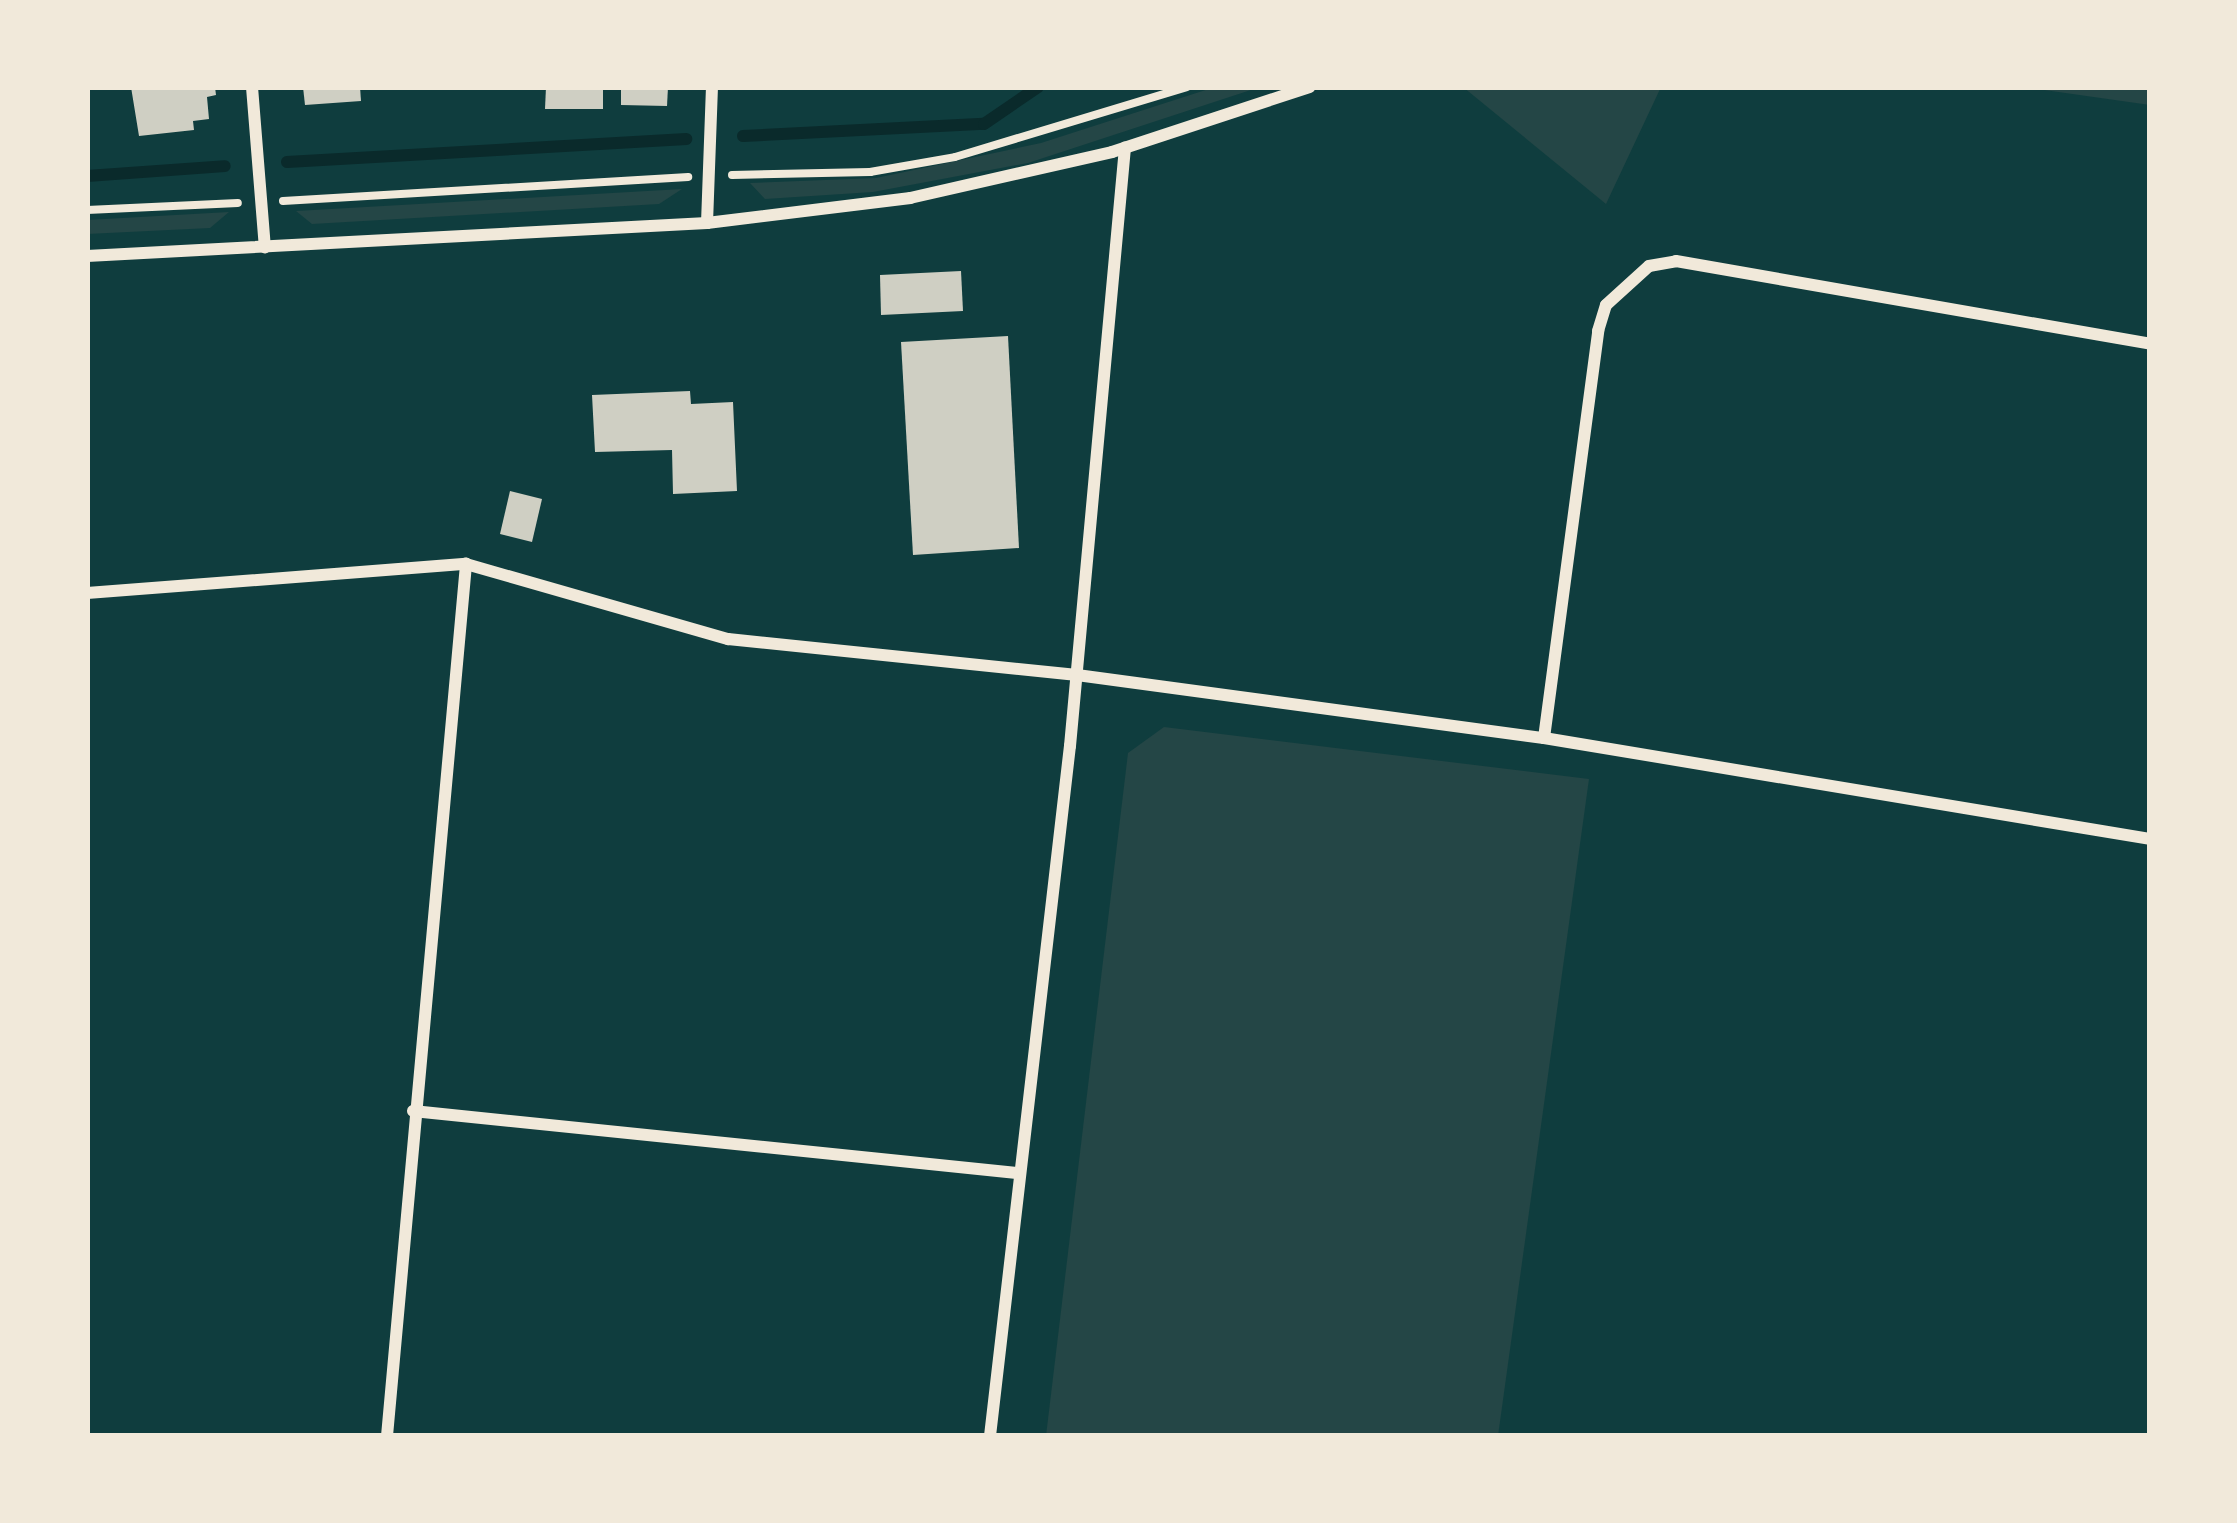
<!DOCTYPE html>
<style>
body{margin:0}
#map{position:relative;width:2237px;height:1523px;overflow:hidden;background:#0f3d3e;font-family:Ubuntu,sans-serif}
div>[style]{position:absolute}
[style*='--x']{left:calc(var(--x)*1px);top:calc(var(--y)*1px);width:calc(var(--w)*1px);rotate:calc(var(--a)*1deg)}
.green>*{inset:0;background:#244646}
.stream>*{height:12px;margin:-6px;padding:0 6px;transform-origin:6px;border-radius:6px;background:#0a2a2b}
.building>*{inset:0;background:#cfcfc3}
.path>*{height:8px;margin:-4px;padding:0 4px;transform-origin:4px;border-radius:4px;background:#f1e9da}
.minor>*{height:12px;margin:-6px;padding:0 6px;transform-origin:6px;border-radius:6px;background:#f1e9da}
span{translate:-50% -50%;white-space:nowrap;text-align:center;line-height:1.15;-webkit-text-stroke:12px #f1e9da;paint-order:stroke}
.frame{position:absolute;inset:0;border:90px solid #f1e9da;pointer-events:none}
</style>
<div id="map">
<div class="green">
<div style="clip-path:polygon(1215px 87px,1260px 87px,1028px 163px,873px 192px,765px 199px,750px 183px,876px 178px,1041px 143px)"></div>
<div style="clip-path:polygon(1463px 87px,1661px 87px,1606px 204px)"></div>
<div style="clip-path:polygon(2023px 87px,2150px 87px,2150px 105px)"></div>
<div style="clip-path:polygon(682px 189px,659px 204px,312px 224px,296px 211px)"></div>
<div style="clip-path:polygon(229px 212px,210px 228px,87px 234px,87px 220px)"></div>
<div style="clip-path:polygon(1164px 727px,1589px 779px,1498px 1436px,1046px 1436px,1128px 753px)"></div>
</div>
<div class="stream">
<div style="--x:743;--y:136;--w:241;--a:-2.9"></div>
<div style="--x:984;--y:124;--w:65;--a:-34.4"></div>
<div style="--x:287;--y:162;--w:400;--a:-3.3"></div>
<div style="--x:87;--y:176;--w:138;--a:-4.1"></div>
</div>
<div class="building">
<div style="clip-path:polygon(131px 87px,215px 87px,216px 95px,207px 97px,209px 119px,193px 121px,194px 130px,139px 136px)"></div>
<div style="clip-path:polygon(303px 87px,360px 87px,361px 101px,305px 105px)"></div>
<div style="clip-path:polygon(546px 87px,603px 87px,603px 109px,545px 109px)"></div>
<div style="clip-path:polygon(621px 87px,668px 87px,667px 106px,621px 105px)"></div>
<div style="clip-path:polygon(961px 271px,963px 311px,881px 315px,880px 275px)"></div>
<div style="clip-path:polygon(1008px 336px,1019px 548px,913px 555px,901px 342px)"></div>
<div style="clip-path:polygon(690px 391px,691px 404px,733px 402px,737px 491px,673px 494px,672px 450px,595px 452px,592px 395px)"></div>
<div style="clip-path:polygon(510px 491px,542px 499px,532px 542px,500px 534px)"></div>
</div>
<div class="path">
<div style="--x:732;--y:175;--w:138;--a:-1.2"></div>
<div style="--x:870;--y:172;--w:86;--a:-10"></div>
<div style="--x:955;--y:157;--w:242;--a:-16.8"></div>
<div style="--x:283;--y:201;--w:406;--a:-3.4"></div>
<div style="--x:87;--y:210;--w:151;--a:-2.7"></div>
</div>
<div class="minor">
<div style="--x:252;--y:87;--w:161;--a:85.4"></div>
<div style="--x:707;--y:223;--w:136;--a:-87.9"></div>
<div style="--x:87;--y:256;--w:621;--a:-3.05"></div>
<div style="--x:707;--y:223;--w:205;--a:-7"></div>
<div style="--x:910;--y:198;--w:207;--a:-12.8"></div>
<div style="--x:1112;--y:152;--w:208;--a:-18.2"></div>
<div style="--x:87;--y:593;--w:380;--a:-4.4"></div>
<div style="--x:466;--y:564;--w:273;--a:16"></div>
<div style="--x:728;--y:639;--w:351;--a:5.9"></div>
<div style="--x:1077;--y:675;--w:471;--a:7.7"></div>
<div style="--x:1544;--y:738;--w:614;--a:9.46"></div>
<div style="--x:1544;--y:738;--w:411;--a:-82.4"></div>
<div style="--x:1598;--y:331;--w:27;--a:-73"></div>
<div style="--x:1606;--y:305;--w:58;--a:-42.2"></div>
<div style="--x:1649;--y:266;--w:27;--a:-10"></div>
<div style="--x:1676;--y:261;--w:481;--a:9.9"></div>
<div style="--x:413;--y:1111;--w:607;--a:5.86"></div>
<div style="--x:387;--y:1436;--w:876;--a:-84.82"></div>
<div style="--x:990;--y:1436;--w:695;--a:-83.39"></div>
<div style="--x:1070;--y:746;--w:601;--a:-84.75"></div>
</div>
<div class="frame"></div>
</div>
